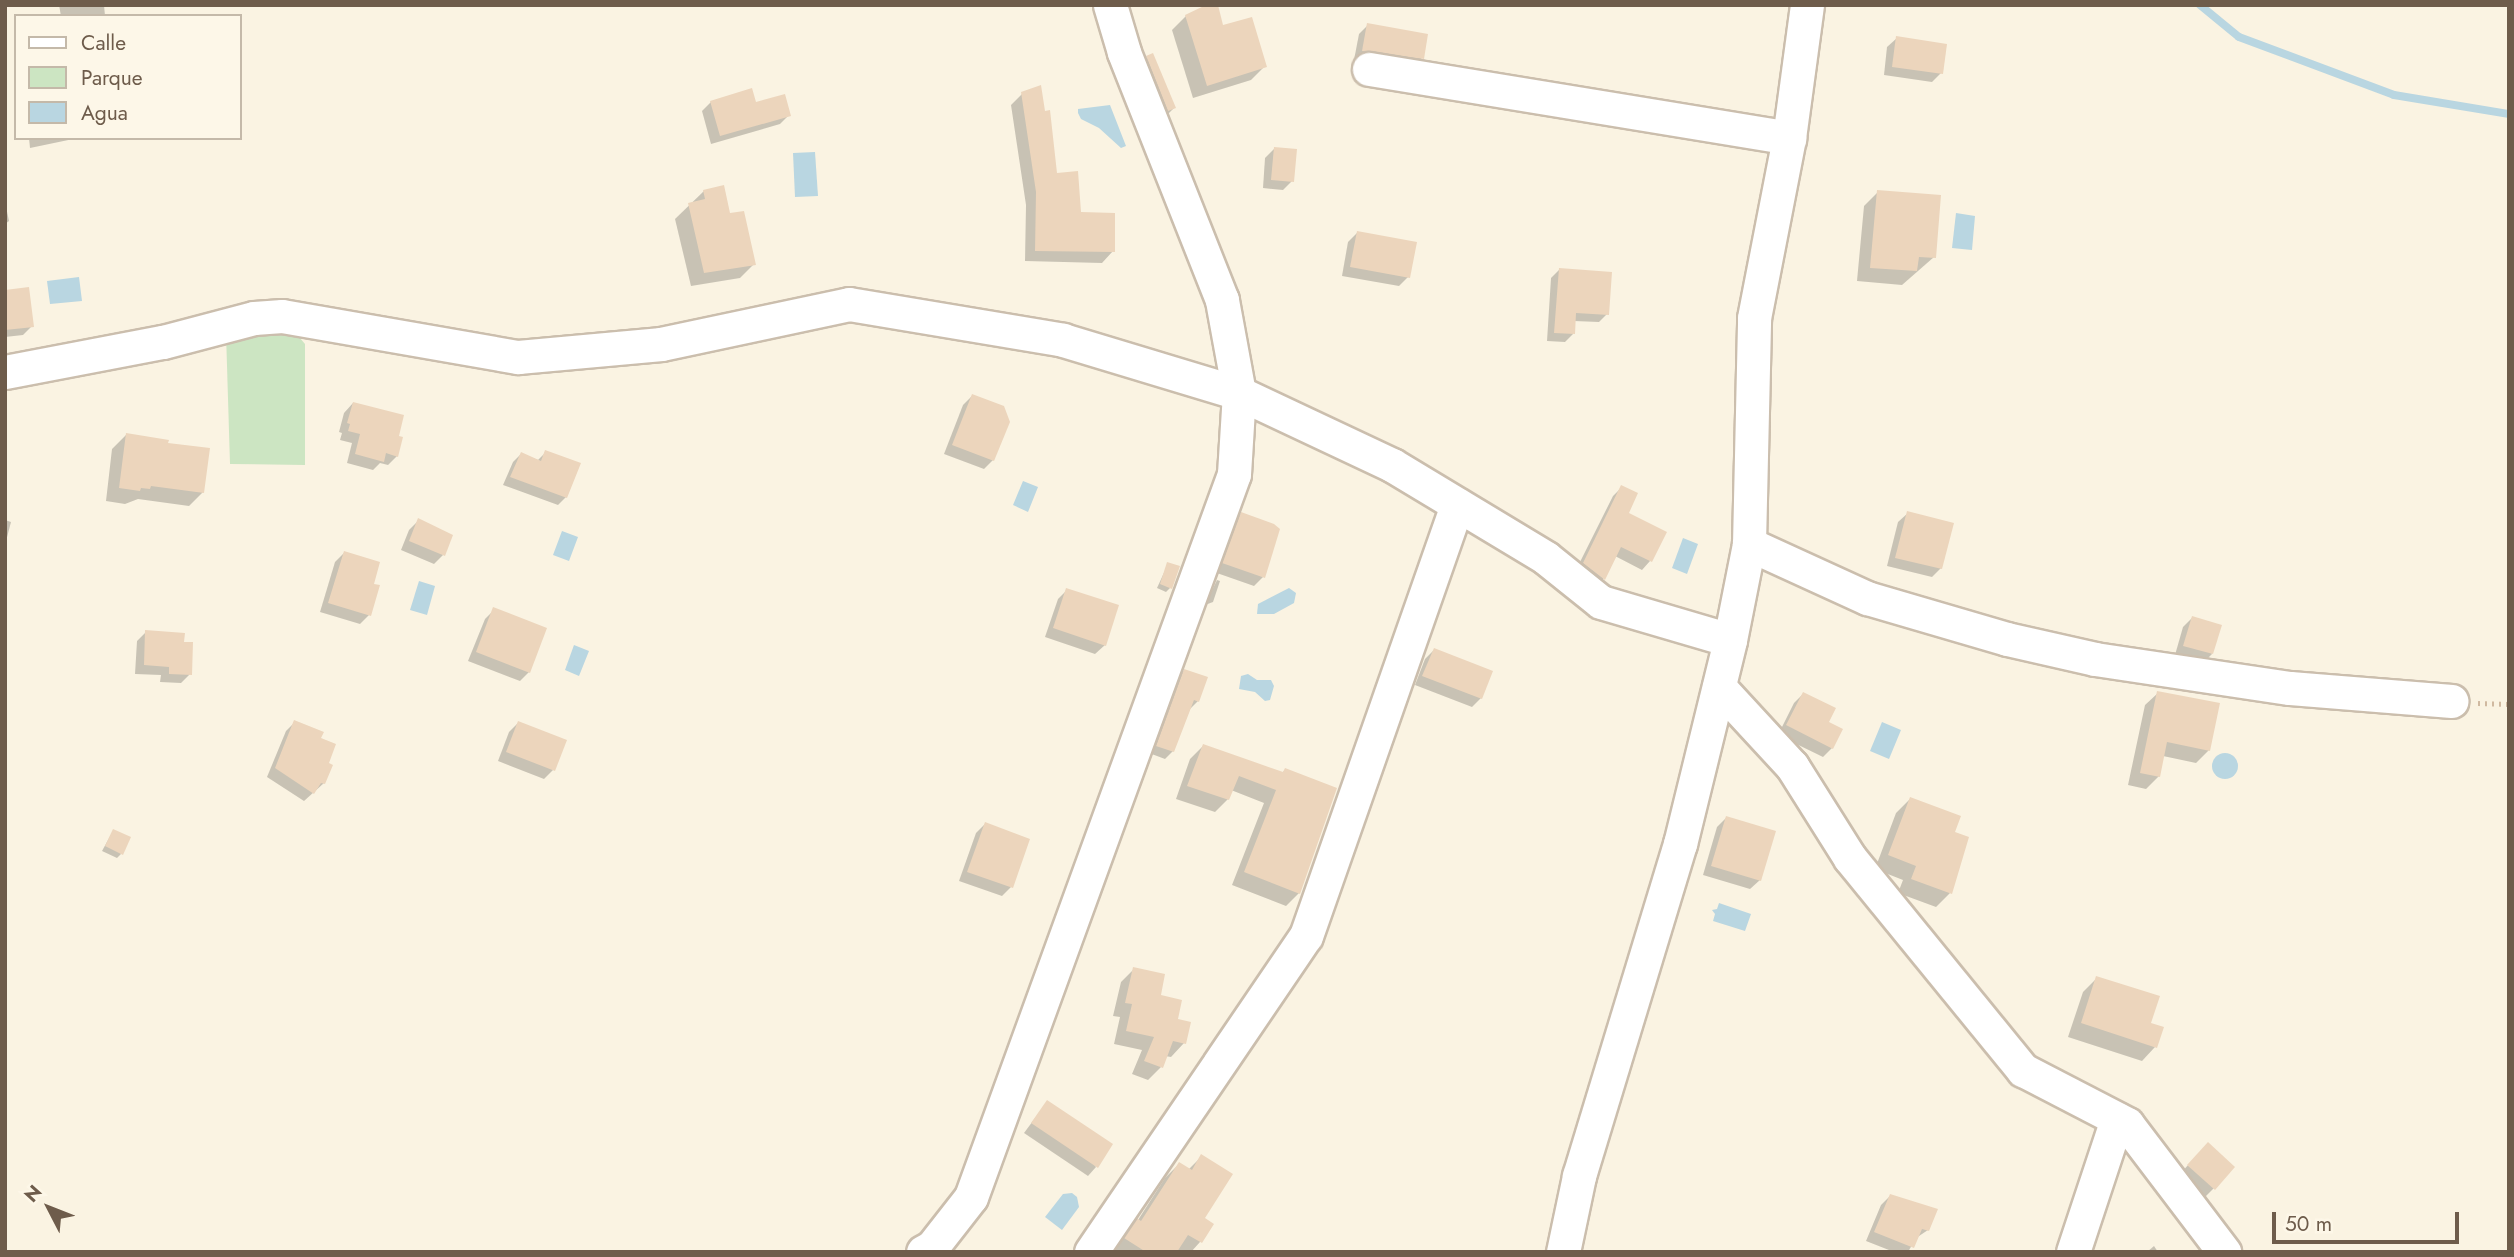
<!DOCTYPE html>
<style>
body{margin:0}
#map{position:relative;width:2514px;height:1257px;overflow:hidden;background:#faf3e2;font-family:Jost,sans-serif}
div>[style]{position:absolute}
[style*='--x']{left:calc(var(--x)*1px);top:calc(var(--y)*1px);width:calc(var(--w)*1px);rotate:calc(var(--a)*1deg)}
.green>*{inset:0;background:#cce5c2}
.water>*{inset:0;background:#b9d6e1}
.round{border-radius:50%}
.shadow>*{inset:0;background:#0003}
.stream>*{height:8px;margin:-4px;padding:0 4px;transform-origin:4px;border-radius:4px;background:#b9d6e1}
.building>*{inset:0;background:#ecd5bc}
.path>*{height:4.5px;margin-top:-2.25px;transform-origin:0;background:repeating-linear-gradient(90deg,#d0b9a0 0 2px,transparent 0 7px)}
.roads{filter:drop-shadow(2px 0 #cbbead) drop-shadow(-2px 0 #cbbead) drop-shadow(0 2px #cbbead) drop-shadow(0 -2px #cbbead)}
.minor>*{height:33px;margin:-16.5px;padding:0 16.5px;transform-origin:16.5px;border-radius:16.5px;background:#fff}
span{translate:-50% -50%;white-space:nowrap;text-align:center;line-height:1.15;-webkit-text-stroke:5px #fdf7e8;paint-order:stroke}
.frame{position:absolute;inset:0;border:7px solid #6e5c4b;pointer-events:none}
.legend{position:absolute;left:14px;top:14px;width:228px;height:126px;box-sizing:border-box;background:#fdf7e8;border:2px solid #c4b9a9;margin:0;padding:9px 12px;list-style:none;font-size:21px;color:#6e5c4b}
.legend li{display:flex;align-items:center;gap:14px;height:35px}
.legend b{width:35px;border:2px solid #c4b9a9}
.north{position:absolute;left:14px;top:1173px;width:70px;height:70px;-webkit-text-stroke:5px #fdf7e8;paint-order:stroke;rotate:312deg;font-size:19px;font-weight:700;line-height:28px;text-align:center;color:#6e5c4b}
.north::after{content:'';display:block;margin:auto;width:24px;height:32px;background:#6e5c4b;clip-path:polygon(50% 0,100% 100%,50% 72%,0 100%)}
.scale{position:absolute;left:2272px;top:1212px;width:187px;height:32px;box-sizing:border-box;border:4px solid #6e5c4b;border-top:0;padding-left:9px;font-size:21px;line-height:24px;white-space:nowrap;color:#6e5c4b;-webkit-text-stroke:5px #fdf7e8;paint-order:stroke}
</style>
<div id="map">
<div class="green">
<div style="clip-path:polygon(294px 331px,305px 344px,305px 465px,230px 464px,226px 333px)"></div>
</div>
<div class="water">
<div style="clip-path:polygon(1110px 105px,1126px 146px,1121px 148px,1099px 128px,1081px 119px,1078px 113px,1078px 109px)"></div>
<div style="clip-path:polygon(815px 152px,818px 196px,795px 197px,793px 153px)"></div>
<div style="clip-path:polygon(1956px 213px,1975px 216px,1972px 250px,1952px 248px)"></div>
<div style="clip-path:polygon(79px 277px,82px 301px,50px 304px,47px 281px)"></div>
<div style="clip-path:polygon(1023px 481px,1038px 487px,1028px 512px,1013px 505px)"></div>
<div style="clip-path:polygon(562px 531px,578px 537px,569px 561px,553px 555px)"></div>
<div style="clip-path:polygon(1683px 538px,1698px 544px,1687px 574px,1672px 568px)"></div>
<div style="clip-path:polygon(419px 581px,435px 586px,427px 615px,410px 610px)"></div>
<div style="clip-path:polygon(1289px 588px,1296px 593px,1294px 603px,1274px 614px,1257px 614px,1258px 604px)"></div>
<div style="clip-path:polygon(574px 645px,589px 651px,579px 676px,565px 670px)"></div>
<div style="clip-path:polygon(1248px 674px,1257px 680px,1271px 680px,1274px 686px,1270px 700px,1265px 701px,1255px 692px,1239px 689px,1241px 676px)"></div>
<div style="clip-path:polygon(1882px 722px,1901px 730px,1889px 759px,1870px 751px)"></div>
<div class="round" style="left:2212px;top:753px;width:26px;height:26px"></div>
<div style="clip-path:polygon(1719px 903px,1751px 914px,1745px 931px,1713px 921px,1715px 914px,1712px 910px,1717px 909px)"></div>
<div style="clip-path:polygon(1072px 1193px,1077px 1197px,1079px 1207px,1062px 1230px,1045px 1217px,1063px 1194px)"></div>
</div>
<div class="shadow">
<div style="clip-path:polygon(59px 5px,104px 5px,105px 16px,61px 16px)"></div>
<div style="clip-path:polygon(1186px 16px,1222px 27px,1265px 66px,1251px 80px,1193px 98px,1172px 30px)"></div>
<div style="clip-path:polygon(1368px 25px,1422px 58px,1413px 67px,1354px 60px,1359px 34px)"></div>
<div style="clip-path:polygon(1897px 38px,1941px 73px,1932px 82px,1884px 75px,1887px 47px)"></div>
<div style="clip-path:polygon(1147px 58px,1174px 108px,1165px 117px,1138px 67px)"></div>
<div style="clip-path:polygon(1022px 94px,1056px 175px,1079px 214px,1113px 251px,1102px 263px,1025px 261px,1026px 205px,1011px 105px)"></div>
<div style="clip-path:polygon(711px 102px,755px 104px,789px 115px,780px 124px,711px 144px,702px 111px)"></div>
<div style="clip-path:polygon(29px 138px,78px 138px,30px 148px)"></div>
<div style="clip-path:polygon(1274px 149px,1292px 181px,1283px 190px,1263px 188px,1265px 158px)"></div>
<div style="clip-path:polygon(704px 191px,729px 215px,754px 264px,740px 278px,691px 286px,675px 219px)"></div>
<div style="clip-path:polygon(1878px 192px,1934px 257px,1902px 285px,1857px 281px,1864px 206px)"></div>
<div style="clip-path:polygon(5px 202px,9px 221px,5px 224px)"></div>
<div style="clip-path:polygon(1357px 233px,1408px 277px,1399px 286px,1342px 276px,1348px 242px)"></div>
<div style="clip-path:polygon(1559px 270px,1607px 314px,1599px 322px,1574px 321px,1573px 334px,1565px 342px,1547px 341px,1551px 278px)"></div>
<div style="clip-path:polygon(5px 292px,32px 326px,23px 335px,5px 337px)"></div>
<div style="clip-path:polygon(972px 396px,993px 460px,984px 469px,944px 454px,963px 405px)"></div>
<div style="clip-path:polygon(353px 403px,397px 437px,397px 456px,388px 465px,380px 463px,373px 470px,347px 463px,352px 443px,340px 440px,342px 433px,339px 432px,344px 413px)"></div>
<div style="clip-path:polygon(126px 435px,166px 445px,203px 492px,189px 506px,138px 499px,125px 504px,106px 501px,112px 449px)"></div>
<div style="clip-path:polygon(546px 452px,566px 497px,558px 505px,503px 485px,513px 462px,521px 454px,538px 460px)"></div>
<div style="clip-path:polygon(1622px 487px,1627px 514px,1650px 561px,1642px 570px,1615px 556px,1603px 579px,1595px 588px,1575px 572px,1613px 496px)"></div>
<div style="clip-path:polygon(1908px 513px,1941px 568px,1932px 577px,1887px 566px,1898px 522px)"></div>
<div style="clip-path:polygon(1241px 514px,1263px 577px,1254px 586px,1214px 572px,1232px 523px)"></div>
<div style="clip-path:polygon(5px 520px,11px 522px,5px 545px)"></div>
<div style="clip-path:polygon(418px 521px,443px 555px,434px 564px,401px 550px,409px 530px)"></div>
<div style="clip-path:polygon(344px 553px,372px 585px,369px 615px,360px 624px,320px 612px,335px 562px)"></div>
<div style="clip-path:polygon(1168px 564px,1170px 588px,1166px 592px,1157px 588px)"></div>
<div style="clip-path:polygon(1217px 580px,1220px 581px,1213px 602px,1205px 605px)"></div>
<div style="clip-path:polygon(1067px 590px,1105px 645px,1095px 654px,1045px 637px,1058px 599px)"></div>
<div style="clip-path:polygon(494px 610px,529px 672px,520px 681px,468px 661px,485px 619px)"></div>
<div style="clip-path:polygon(2192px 618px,2212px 654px,2203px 663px,2175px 655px,2183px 627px)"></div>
<div style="clip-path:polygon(146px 632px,183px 644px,190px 674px,181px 683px,160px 682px,161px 675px,135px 674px,137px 641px)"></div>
<div style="clip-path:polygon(1434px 650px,1481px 698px,1472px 707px,1415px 685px,1425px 659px)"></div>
<div style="clip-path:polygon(1184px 671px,1198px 701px,1190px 709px,1173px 751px,1165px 759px,1149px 753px,1176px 678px)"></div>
<div style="clip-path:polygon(2158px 693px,2209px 750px,2196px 763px,2163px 756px,2159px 776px,2146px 789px,2128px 785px,2145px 705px)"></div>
<div style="clip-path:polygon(1803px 694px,1827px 723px,1832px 748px,1823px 757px,1778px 735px,1794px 703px)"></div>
<div style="clip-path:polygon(295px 722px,318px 739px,324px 783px,304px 801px,267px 777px,286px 731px)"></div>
<div style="clip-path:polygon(518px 723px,553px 770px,544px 779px,498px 761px,509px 732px)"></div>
<div style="clip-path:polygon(1203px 746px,1281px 774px,1285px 770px,1299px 893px,1286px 906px,1232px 885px,1264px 803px,1231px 790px,1228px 799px,1215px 812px,1176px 799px,1190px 759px)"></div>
<div style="clip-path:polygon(1910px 799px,1953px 833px,1950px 893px,1936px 907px,1898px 893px,1903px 880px,1875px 869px,1896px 813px)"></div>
<div style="clip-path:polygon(1726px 818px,1760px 880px,1750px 889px,1703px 875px,1717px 827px)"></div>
<div style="clip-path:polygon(985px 824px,1028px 840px,1011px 887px,1002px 896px,959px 881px,976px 833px)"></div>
<div style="clip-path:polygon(113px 831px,121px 854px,117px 858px,102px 851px)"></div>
<div style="clip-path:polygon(1134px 969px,1176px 1020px,1184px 1043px,1171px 1057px,1165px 1056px,1161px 1067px,1148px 1080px,1132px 1074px,1142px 1050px,1114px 1044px,1120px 1017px,1113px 1016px,1121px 982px)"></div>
<div style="clip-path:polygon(2097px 978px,2149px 1024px,2155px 1047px,2142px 1061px,2068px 1037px,2083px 992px)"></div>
<div style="clip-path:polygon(1047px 1102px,1096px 1167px,1088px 1176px,1024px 1133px)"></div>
<div style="clip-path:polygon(2199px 1153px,2214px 1188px,2205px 1197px,2179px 1175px)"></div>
<div style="clip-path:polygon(1202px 1156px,1202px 1219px,1212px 1224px,1200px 1242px,1191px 1252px,1112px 1252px,1138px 1220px,1165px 1178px,1179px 1164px,1188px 1170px)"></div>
<div style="clip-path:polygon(1890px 1196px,1936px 1210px,1928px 1230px,1916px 1238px,1908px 1252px,1894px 1252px,1866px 1241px,1881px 1205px)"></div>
<div style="clip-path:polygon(2154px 1246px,2158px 1252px,2147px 1252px)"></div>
</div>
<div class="stream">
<div style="--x:2200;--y:5;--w:50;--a:39.4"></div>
<div style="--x:2239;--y:37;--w:165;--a:20.5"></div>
<div style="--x:2394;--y:95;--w:117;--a:9.4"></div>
</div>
<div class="building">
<div style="clip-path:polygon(1206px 5px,1218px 5px,1223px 25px,1252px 17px,1267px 67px,1207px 86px,1185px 15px)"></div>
<div style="clip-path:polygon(1367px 23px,1428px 34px,1424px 59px,1362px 51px)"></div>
<div style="clip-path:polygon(1896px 36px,1947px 44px,1943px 74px,1892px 67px)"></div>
<div style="clip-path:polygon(1153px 53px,1176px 108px,1168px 111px,1146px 56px)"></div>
<div style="clip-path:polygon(1041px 85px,1045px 111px,1050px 110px,1057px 173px,1078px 171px,1081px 212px,1115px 213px,1115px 252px,1035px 251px,1036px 192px,1021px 92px)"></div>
<div style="clip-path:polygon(752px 88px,756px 102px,785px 94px,791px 116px,720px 136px,710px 101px)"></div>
<div style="clip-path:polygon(1274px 147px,1297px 149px,1294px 182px,1271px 180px)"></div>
<div style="clip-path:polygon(724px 185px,730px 213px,744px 211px,756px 265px,704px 273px,688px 203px,705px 199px,703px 190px)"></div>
<div style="clip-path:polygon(1877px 190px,1941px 195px,1936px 258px,1919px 257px,1917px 271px,1870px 268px)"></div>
<div style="clip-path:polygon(1357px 231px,1417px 242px,1410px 278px,1350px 267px)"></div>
<div style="clip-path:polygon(1559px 268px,1612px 272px,1609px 315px,1576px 313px,1575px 334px,1554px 333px)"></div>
<div style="clip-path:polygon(29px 287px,34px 327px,5px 330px,5px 290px)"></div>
<div style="clip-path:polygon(972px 394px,1004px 406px,1010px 422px,994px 461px,952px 445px)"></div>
<div style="clip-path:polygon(353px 402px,404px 415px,399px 436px,403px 437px,398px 457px,386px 453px,384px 462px,355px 454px,360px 434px,348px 431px,350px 424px,347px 423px)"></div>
<div style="clip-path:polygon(126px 433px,169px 440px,168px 443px,210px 448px,204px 493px,151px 486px,150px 489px,141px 488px,140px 491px,119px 488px)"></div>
<div style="clip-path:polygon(545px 450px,581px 463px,567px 498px,510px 477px,521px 452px,541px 461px)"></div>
<div style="clip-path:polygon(1621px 485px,1638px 493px,1629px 513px,1667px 532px,1652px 562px,1621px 547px,1605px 580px,1583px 563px)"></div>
<div style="clip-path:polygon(1907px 511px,1954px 523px,1942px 569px,1895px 558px)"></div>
<div style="clip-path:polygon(1241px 512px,1274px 524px,1280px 529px,1265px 578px,1222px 563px)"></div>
<div style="clip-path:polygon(418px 518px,453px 535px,445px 556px,409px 541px)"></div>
<div style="clip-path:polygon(344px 551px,380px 562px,374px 584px,380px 585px,371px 616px,328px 603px)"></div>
<div style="clip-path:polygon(1167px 562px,1180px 566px,1172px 589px,1160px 584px)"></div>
<div style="clip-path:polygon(1066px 588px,1119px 605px,1106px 646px,1053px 628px)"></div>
<div style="clip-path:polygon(493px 607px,547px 628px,530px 673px,476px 652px)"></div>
<div style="clip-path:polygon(2192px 616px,2222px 625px,2213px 654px,2183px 646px)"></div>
<div style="clip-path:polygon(145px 630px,185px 633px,184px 642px,193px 642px,192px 675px,169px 674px,169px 667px,144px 665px)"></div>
<div style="clip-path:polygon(1434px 648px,1493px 671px,1482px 699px,1422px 676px)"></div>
<div style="clip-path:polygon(1184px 669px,1208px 677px,1199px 702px,1194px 700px,1174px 752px,1156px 746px)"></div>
<div style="clip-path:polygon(2157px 691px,2220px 703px,2210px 751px,2167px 742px,2160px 777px,2140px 773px)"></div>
<div style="clip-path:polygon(1803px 692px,1836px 708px,1829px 722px,1843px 729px,1833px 749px,1786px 725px)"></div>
<div style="clip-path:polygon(294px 720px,324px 732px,321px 738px,336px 744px,329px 763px,333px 765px,325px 784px,321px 783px,314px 794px,275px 768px)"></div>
<div style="clip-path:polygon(518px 721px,567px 740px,555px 771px,506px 752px)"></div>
<div style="clip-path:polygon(1203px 744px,1283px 772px,1285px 768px,1337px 788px,1300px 894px,1244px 872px,1276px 790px,1239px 776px,1229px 800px,1187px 786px)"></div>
<div style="clip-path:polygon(1910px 797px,1961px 816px,1955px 832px,1969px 837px,1952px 894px,1911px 879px,1916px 866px,1888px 855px)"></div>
<div style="clip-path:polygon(1726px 816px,1776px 831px,1761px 881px,1711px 866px)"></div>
<div style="clip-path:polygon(985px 822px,1030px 839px,1013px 888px,967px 872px)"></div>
<div style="clip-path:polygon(113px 829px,131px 837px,123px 855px,105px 846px)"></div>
<div style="clip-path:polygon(1133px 967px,1165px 974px,1161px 995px,1182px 1000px,1178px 1019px,1191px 1022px,1186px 1044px,1173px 1041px,1163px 1068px,1144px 1061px,1154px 1037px,1126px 1031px,1132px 1004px,1125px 1003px)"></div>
<div style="clip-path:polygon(2096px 976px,2160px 996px,2151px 1023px,2164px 1027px,2157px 1048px,2081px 1023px)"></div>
<div style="clip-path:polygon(1047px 1100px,1113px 1144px,1098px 1168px,1031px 1123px)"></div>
<div style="clip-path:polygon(2208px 1142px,2235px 1167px,2215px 1190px,2187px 1165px)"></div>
<div style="clip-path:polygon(1201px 1154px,1233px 1174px,1205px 1218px,1214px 1224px,1202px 1243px,1188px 1235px,1177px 1252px,1146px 1252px,1124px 1238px,1137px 1218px,1141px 1221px,1179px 1162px,1192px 1170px)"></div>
<div style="clip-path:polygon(1890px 1194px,1938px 1209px,1929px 1231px,1922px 1229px,1914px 1248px,1874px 1232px)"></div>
</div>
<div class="path">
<div style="--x:2478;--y:703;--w:31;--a:2"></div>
</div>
<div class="roads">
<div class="minor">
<div style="--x:1369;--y:69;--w:426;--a:9.3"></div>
<div style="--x:5;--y:372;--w:161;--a:-10.8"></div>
<div style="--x:163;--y:342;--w:94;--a:-14.8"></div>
<div style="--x:254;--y:318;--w:28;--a:-4"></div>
<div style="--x:282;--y:316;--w:240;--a:9.9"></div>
<div style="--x:518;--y:357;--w:144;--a:-5.2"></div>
<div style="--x:661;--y:344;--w:192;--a:-12"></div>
<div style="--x:849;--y:304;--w:217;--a:9.5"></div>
<div style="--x:1063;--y:340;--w:184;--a:16.8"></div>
<div style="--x:1239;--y:393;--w:169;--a:25.2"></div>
<div style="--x:1392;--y:465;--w:180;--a:31.1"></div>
<div style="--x:1546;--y:558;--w:70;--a:38.7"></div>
<div style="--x:1601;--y:602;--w:134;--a:16.4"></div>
<div style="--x:1749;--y:544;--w:130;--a:24.6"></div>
<div style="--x:1867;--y:598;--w:146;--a:16.3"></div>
<div style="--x:2007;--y:639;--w:90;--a:12.8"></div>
<div style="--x:2095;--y:659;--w:197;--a:8.5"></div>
<div style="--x:2290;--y:688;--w:162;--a:4.6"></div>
<div style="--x:1719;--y:687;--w:108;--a:47.3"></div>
<div style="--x:1792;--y:766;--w:109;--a:57.8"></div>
<div style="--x:1850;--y:858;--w:274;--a:50.8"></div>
<div style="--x:2023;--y:1070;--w:117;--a:27.4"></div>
<div style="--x:2127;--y:1124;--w:161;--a:52.8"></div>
<div style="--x:923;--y:1252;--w:10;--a:-29"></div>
<div style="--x:932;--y:1247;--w:63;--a:-52"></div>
<div style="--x:971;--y:1197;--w:769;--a:-70.01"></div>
<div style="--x:1234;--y:474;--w:81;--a:-86.5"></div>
<div style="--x:1239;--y:393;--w:95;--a:-100.4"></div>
<div style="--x:1222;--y:300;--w:267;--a:-111.6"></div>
<div style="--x:1124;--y:52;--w:49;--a:-106.6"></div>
<div style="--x:1091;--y:1252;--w:382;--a:-55.8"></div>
<div style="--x:1306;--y:936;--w:457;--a:-70.7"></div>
<div style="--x:1563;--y:1252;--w:78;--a:-78.1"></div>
<div style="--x:1579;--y:1176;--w:347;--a:-73.1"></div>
<div style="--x:1680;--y:844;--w:210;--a:-76.2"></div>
<div style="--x:1730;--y:640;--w:98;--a:-78.8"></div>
<div style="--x:1749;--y:544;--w:226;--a:-88.7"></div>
<div style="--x:1754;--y:318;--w:183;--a:-79"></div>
<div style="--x:1789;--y:138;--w:134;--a:-82.3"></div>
<div style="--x:2073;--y:1252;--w:140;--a:-71.7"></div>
</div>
</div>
<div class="frame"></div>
<ul class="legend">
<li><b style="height:9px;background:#fff"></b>Calle</li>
<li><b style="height:19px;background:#cce5c2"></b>Parque</li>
<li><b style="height:19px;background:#b9d6e1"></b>Agua</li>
</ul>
<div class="north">N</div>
<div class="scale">50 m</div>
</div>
